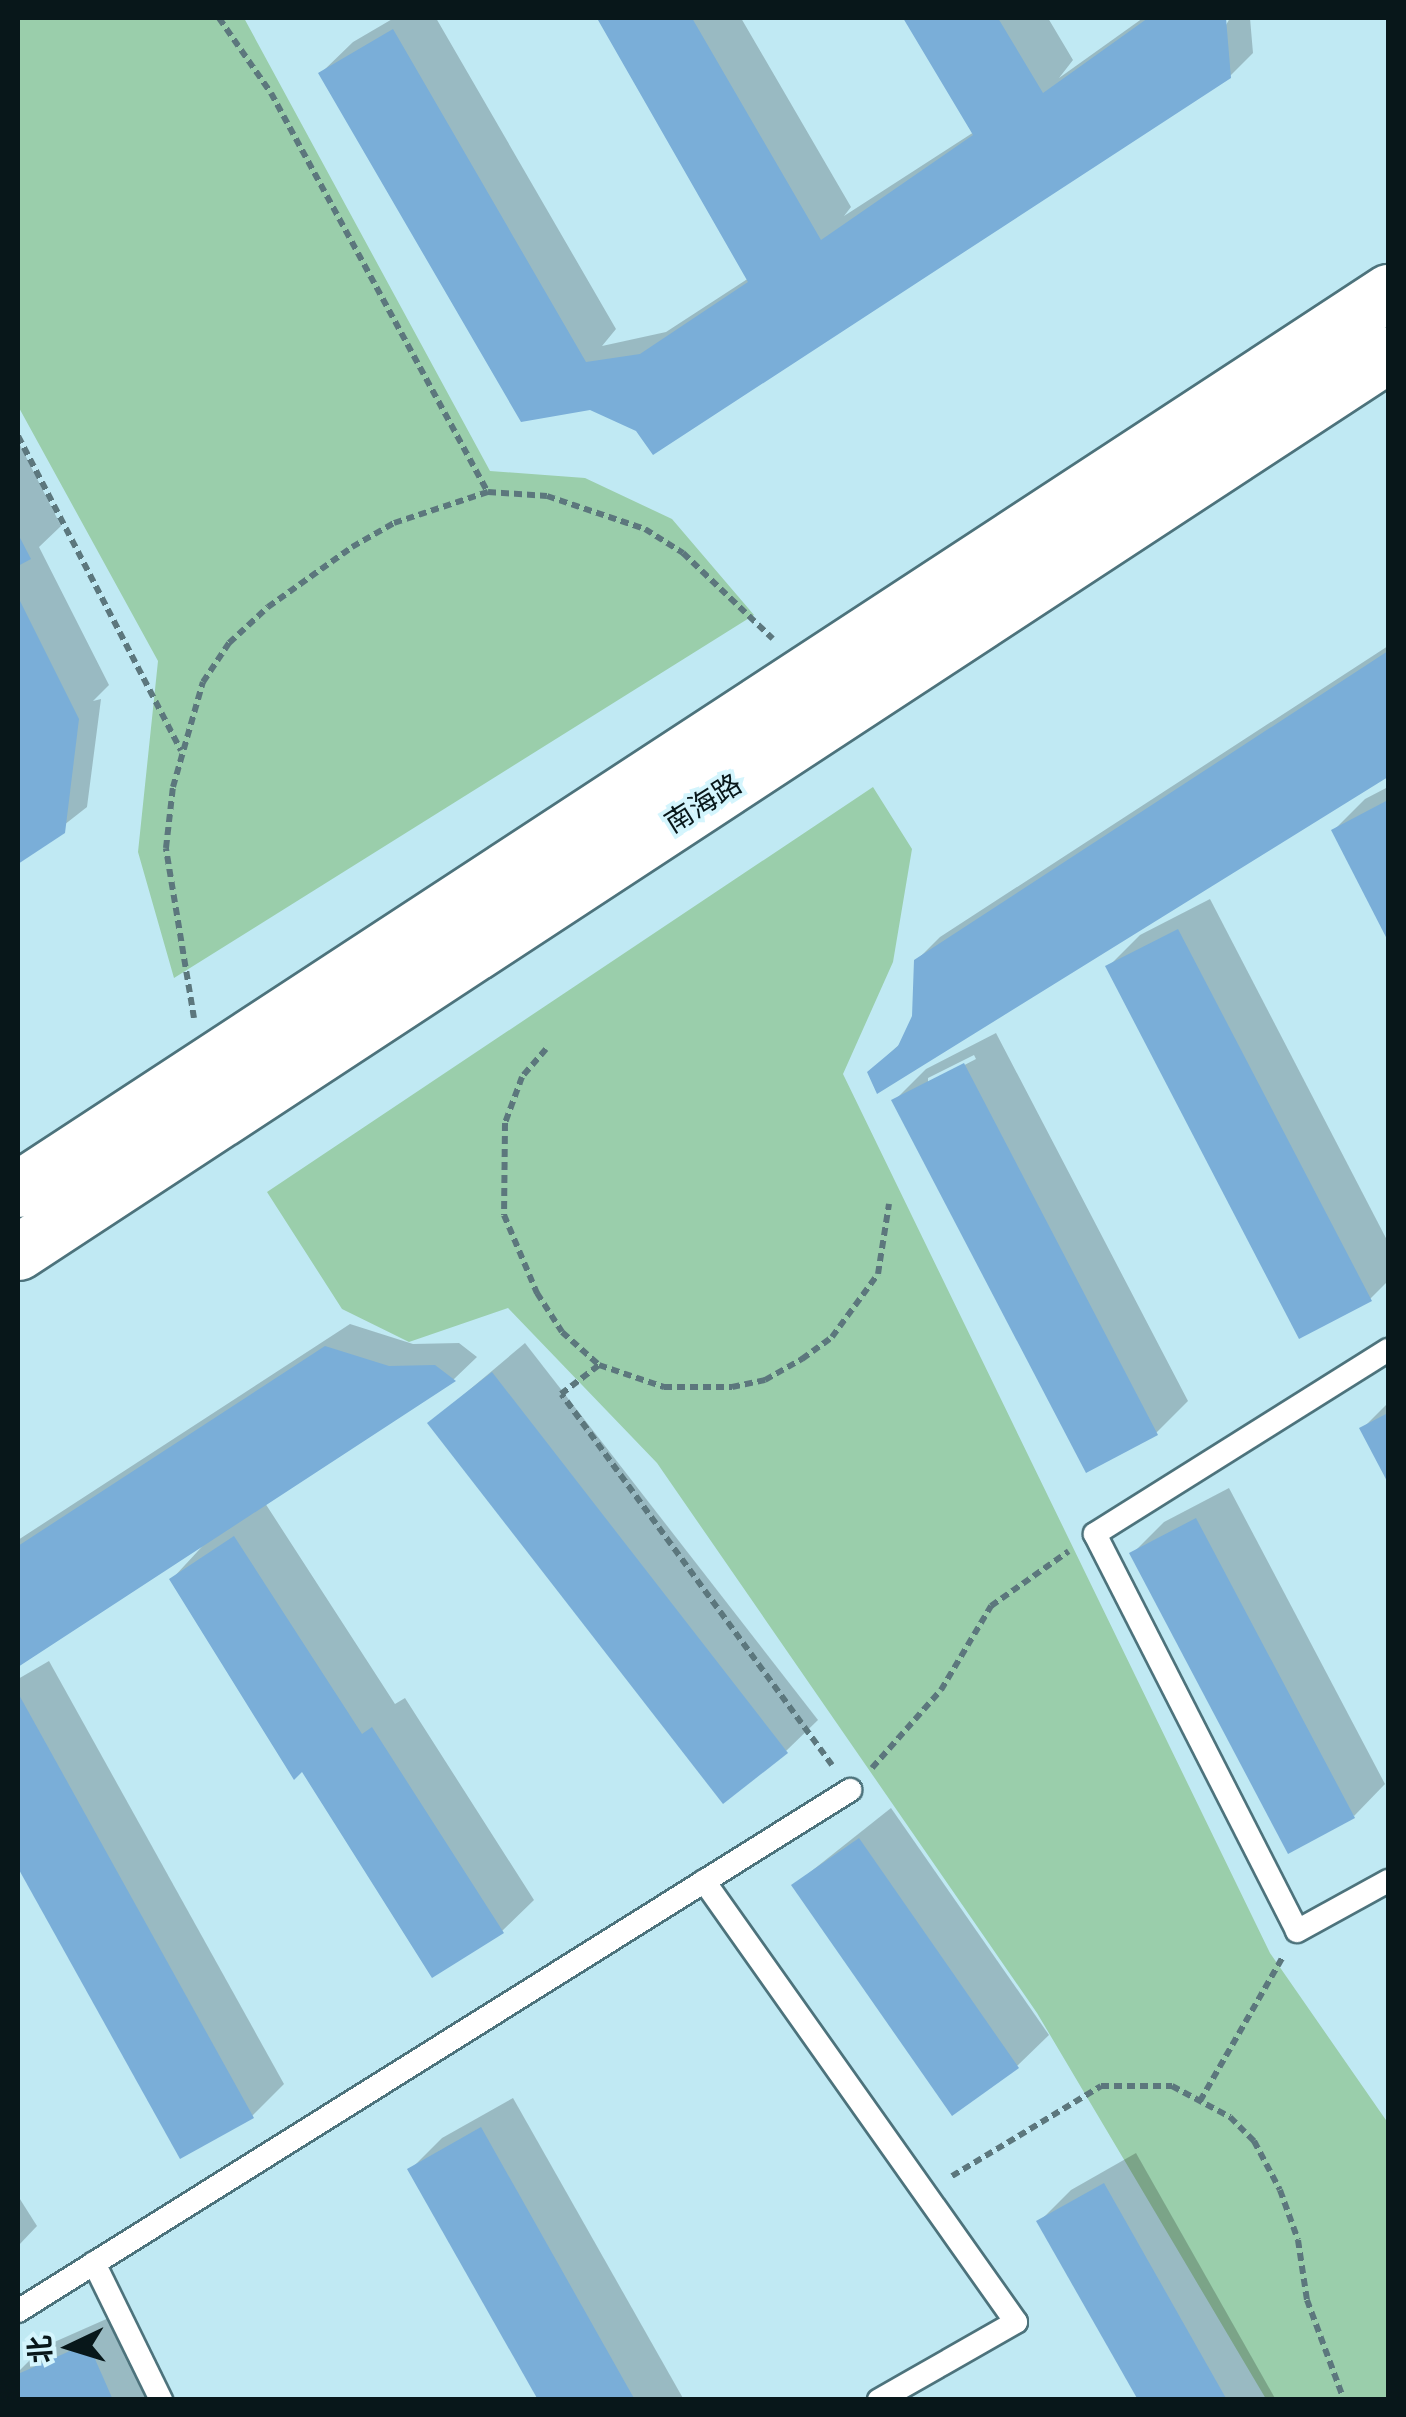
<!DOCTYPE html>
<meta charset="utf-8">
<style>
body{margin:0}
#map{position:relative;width:1406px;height:2417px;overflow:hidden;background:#c0e9f3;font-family:"PT Sans","Noto Sans SC",sans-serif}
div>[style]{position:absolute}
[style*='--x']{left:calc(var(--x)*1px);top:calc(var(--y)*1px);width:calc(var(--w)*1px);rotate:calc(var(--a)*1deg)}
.green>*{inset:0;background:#9aceab}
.shadow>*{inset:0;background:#0003}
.building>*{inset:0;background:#7aaed8}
.path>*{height:6px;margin-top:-3px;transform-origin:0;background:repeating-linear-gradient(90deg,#5c777d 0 8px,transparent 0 13px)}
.roads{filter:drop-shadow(2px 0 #4d737c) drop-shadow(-2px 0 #4d737c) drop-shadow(0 2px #4d737c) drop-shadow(0 -2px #4d737c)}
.service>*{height:22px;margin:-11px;padding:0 11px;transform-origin:11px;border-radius:11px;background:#fff}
.secondary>*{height:55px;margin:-27.5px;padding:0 27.5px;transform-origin:27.5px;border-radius:27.5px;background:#fff}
span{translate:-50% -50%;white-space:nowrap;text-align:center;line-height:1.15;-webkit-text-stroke:8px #d4f5fd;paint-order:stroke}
.street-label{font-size:28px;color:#08171a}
.frame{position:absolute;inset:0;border:20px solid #08171a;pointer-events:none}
.north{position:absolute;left:20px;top:2297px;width:100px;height:100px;-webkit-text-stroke:8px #d4f5fd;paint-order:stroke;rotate:266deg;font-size:28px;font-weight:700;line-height:40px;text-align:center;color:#08171a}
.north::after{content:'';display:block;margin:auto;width:35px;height:45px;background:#08171a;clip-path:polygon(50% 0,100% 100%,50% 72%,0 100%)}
</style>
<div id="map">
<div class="green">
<div style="clip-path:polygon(18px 18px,244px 18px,490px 471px,585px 478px,672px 519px,754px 615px,174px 978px,138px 852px,158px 661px,18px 406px)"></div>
<div style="clip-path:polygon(873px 787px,912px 849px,893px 962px,843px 1074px,1270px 1953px,1388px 2123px,1388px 2399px,1266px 2399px,1037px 2013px,657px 1463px,508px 1308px,409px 1342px,342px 1309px,267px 1192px)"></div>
</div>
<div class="shadow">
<div style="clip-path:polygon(394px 18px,436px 18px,616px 329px,602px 346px,666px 332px,749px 278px,605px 18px,741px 18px,851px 207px,844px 216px,974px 132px,906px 18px,1048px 18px,1073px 60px,1059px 78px,1143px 18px,1224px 18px,1222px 32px,1230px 18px,1250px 18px,1253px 53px,1230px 76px,638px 430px,321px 73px,353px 42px)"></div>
<div style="clip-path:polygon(18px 441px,61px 526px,39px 547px,109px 685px,93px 701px,101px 699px,87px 807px,18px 861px)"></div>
<div style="clip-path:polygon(1388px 646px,1388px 772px,878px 1091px,870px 1072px,904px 1040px,914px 1016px,916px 961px,940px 937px)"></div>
<div style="clip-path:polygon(1388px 787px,1388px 935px,1334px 830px,1365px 799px)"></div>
<div style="clip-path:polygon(1210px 899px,1388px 1242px,1388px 1281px,1370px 1299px,1108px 967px,1140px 935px)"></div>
<div style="clip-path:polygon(evenodd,996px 1033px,1188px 1401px,1156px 1433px,894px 1101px,926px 1069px,996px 1033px,974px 1055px,976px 1059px,928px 1084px,928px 1078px,974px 1055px)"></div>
<div style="clip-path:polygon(350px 1324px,413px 1344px,459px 1343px,477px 1357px,454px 1379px,265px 1503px,395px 1704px,405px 1698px,534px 1900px,502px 1931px,302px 1768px,172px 1579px,210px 1538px,18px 1664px,18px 1540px)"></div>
<div style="clip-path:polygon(525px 1343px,818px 1720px,786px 1751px,430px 1423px)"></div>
<div style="clip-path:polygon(1388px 1403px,1388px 1478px,1362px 1429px)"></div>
<div style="clip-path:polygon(1229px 1488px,1385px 1784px,1354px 1816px,1132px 1554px,1164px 1522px)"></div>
<div style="clip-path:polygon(49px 1661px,284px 2084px,252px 2116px,181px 2156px,18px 1862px,18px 1679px)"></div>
<div style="clip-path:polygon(891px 1808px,1049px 2035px,1017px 2066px,794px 1885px)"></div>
<div style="clip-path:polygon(513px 2098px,684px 2400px,541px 2400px,411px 2169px,442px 2138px)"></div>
<div style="clip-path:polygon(1136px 2153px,1276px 2400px,1141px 2400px,1039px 2222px,1071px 2190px)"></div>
<div style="clip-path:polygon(18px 2196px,37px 2226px,18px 2246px)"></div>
<div style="clip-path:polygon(120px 2313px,158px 2400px,20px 2400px,18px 2372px,43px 2347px)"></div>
</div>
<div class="building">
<div style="clip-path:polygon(603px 18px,692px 18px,821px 240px,973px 135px,903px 18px,998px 18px,1043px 93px,1148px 18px,1226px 18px,1231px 78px,653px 455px,636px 431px,590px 410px,521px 422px,318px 73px,393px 29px,586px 362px,640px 354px,748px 282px,598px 20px)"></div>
<div style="clip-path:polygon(18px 534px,31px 559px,18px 566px)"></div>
<div style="clip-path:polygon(18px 597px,79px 719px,65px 833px,18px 864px)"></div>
<div style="clip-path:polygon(1388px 651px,1388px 777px,877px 1094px,867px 1072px,898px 1046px,912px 1016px,914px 960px)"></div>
<div style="clip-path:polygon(1388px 800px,1388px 941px,1331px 830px)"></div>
<div style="clip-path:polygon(1178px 929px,1372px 1301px,1299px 1339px,1105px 966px)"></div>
<div style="clip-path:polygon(964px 1063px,1158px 1435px,1086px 1473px,891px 1100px)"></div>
<div style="clip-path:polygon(325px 1346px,389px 1366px,435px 1365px,456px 1381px,18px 1667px,18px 1546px)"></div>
<div style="clip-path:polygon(492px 1372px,788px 1753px,723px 1804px,427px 1423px)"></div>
<div style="clip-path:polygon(1388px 1413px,1388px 1483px,1359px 1428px)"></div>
<div style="clip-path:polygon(1196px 1518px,1355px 1818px,1288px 1854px,1129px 1553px)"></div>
<div style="clip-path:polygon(234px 1536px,362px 1734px,372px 1727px,504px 1933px,432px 1978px,302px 1772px,294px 1780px,169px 1579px)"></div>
<div style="clip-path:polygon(18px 1693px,254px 2118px,180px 2159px,18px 1868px)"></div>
<div style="clip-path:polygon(859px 1838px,1019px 2068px,952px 2116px,791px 1885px)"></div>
<div style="clip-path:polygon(481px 2127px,635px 2400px,538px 2400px,407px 2169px)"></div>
<div style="clip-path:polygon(1104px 2183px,1227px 2400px,1138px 2400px,1036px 2221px)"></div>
<div style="clip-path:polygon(88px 2343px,113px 2400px,18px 2400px,18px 2374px)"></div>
</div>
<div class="path">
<div style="--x:219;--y:18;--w:91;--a:55.3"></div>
<div style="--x:271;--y:93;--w:454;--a:61.5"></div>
<div style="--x:488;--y:492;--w:59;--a:3.9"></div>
<div style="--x:547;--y:496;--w:103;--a:18.6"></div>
<div style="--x:645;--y:529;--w:45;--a:32.3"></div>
<div style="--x:683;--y:553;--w:124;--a:43.7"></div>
<div style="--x:18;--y:436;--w:354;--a:62.6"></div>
<div style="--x:194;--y:1018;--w:172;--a:-99.4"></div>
<div style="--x:166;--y:848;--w:61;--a:-83.5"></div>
<div style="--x:173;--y:787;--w:109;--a:-74.1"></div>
<div style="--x:203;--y:682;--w:47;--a:-56.3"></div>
<div style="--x:229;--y:643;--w:53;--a:-42.7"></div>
<div style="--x:268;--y:607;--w:103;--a:-35.5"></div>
<div style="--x:352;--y:547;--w:48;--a:-29.7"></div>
<div style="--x:394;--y:523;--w:99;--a:-18.3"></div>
<div style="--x:546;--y:1049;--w:37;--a:131"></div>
<div style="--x:522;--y:1077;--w:49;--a:110.3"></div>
<div style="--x:505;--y:1123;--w:92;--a:90.6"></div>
<div style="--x:504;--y:1215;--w:85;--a:67.1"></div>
<div style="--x:537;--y:1293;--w:46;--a:57.3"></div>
<div style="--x:562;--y:1332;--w:50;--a:41.7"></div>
<div style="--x:832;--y:1765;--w:459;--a:-126.1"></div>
<div style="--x:561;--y:1394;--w:48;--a:-37.3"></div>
<div style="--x:599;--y:1365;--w:69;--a:18.7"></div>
<div style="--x:664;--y:1387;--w:68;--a:0"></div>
<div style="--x:732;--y:1387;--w:34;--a:-12"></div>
<div style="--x:765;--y:1380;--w:43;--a:-29.6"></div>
<div style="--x:802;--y:1359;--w:37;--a:-36"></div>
<div style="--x:832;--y:1337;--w:78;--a:-53.9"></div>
<div style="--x:878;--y:1274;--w:71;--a:-81.1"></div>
<div style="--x:872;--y:1768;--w:104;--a:-48.5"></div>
<div style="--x:941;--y:1690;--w:98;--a:-59.2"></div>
<div style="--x:991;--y:1606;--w:95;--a:-35.2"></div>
<div style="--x:1200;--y:2101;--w:168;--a:-60.1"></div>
<div style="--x:952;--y:2176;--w:174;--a:-31.1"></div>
<div style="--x:1101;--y:2086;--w:71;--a:0"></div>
<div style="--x:1172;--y:2086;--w:66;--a:28.1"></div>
<div style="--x:1230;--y:2117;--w:34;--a:45"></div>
<div style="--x:1254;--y:2141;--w:55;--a:62"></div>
<div style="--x:1280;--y:2190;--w:53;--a:70.2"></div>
<div style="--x:1298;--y:2240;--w:61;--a:81.5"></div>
<div style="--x:1307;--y:2300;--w:107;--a:69.7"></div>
</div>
<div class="roads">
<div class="service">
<div style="--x:1388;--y:1350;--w:346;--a:147.9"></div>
<div style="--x:1095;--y:1534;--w:445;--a:63"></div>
<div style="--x:1297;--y:1931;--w:104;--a:-28.8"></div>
<div style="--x:704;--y:1881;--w:540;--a:54.72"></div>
<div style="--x:1016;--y:2322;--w:158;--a:150.3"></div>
<div style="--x:94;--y:2263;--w:153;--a:63.9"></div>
<div style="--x:18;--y:2311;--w:982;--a:-32.05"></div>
</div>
<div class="secondary">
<div style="--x:18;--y:1189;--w:1638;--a:-33.21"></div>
<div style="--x:18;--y:1252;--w:1638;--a:-33.24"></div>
</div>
</div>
<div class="street-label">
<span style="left:703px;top:803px;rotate:-32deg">南海路</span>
</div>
<div class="frame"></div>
<div class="north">北</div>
</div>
